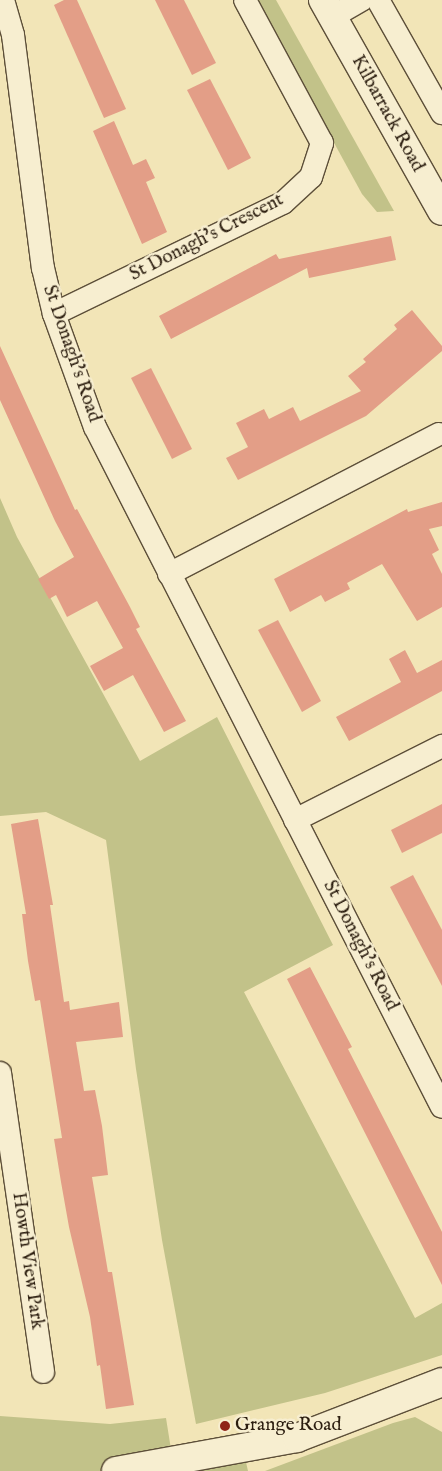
<!DOCTYPE html>
<style>
body{margin:0}
#map{position:relative;width:442px;height:1471px;overflow:hidden;background:#f2e5b7;font-family:"IM FELL English",serif}
div>[style]{position:absolute}
[style*='--x']{left:calc(var(--x)*1px);top:calc(var(--y)*1px);width:calc(var(--w)*1px);rotate:calc(var(--a)*1deg)}
.green>*{inset:0;background:#c2c289}
.building>*{inset:0;background:#e39e87}
.roads{filter:drop-shadow(1px 0 #5d4f39) drop-shadow(-1px 0 #5d4f39) drop-shadow(0 1px #5d4f39) drop-shadow(0 -1px #5d4f39)}
.street>*{height:22px;margin:-11px;padding:0 11px;transform-origin:11px;border-radius:11px;background:#f7eed0}
.secondary>*{height:28px;margin:-14px;padding:0 14px;transform-origin:14px;border-radius:14px;background:#f7eed0}
.dots>*{width:14px;height:14px;translate:-50% -50%;box-sizing:border-box;border:2px solid #f7eed0;border-radius:50%}
span{translate:-50% -50%;white-space:nowrap;text-align:center;line-height:1.15;-webkit-text-stroke:5px #f7eed0;paint-order:stroke}
.street-label{font-size:19px;color:#2b1d0f}
.poi-label{font-size:19px;color:#2b1d0f}
.left{translate:0 -50%;text-align:left}
</style>
<div id="map">
<div class="green">
<div style="clip-path:polygon(256px 0,276px 0,394px 211px,377px 212px,362px 194px)"></div>
<div style="clip-path:polygon(0 498px,17px 537px,140px 761px,217px 717px,333px 945px,244px 992px,415px 1318px,442px 1303px,442px 1355px,325px 1393px,196px 1424px,162px 1240px,136px 1069px,106px 840px,46px 812px,0 816px)"></div>
<div style="clip-path:polygon(0 1416px,110px 1424px,166px 1418px,173px 1462px,243px 1449px,248px 1471px,0 1471px)"></div>
<div style="clip-path:polygon(415px 1417px,442px 1432px,442px 1471px,265px 1471px,393px 1423px)"></div>
</div>
<div class="building">
<div style="clip-path:polygon(64px 0,77px 0,126px 109px,104px 118px,54px 5px)"></div>
<div style="clip-path:polygon(155px 0,184px 0,216px 63px,192px 75px)"></div>
<div style="clip-path:polygon(210px 79px,251px 158px,228px 170px,187px 90px)"></div>
<div style="clip-path:polygon(114px 121px,133px 165px,146px 159px,155px 178px,146px 182px,167px 232px,142px 244px,93px 131px)"></div>
<div style="clip-path:polygon(391px 236px,396px 260px,309px 278px,307px 268px,171px 339px,159px 316px,276px 254px,279px 259px)"></div>
<div style="clip-path:polygon(412px 310px,442px 346px,442px 351px,366px 416px,238px 480px,226px 458px,248px 447px,236px 423px,264px 409px,269px 419px,293px 407px,300px 421px,361px 391px,348px 376px,366px 362px,363px 359px,397px 329px,394px 325px)"></div>
<div style="clip-path:polygon(0 346px,75px 510px,77px 509px,130px 607px,140px 627px,136px 629px,186px 721px,164px 732px,133px 675px,104px 691px,90px 666px,123px 648px,97px 601px,67px 617px,56px 595px,49px 599px,38px 579px,74px 557px,55px 521px,0 400px)"></div>
<div style="clip-path:polygon(151px 368px,192px 449px,172px 459px,131px 378px)"></div>
<div style="clip-path:polygon(442px 502px,442px 526px,429px 529px,439px 550px,432px 554px,442px 574px,442px 607px,417px 621px,382px 564px,347px 583px,350px 589px,325px 602px,321px 595px,290px 612px,274px 579px,407px 509px,408px 512px)"></div>
<div style="clip-path:polygon(278px 620px,321px 701px,302px 712px,258px 630px)"></div>
<div style="clip-path:polygon(405px 650px,417px 673px,442px 660px,442px 691px,349px 741px,336px 717px,401px 682px,389px 659px)"></div>
<div style="clip-path:polygon(442px 804px,442px 833px,402px 853px,391px 830px)"></div>
<div style="clip-path:polygon(38px 819px,53px 905px,50px 905px,64px 1002px,69px 1001px,70px 1010px,119px 1002px,123px 1037px,76px 1042px,84px 1091px,95px 1090px,102px 1126px,108px 1175px,92px 1177px,108px 1272px,112px 1272px,134px 1405px,106px 1409px,100px 1365px,97px 1366px,90px 1317px,69px 1227px,61px 1182px,54px 1139px,62px 1138px,40px 1000px,35px 1001px,28px 961px,22px 914px,26px 914px,11px 824px)"></div>
<div style="clip-path:polygon(413px 875px,442px 930px,442px 986px,390px 887px)"></div>
<div style="clip-path:polygon(310px 967px,352px 1047px,348px 1049px,442px 1232px,442px 1285px,287px 979px)"></div>
</div>
<div class="roads">
<div class="street">
<div style="--x:3;--y:0;--w:36;--a:74"></div>
<div style="--x:13;--y:35;--w:235;--a:82.7"></div>
<div style="--x:43;--y:268;--w:47;--a:76.6"></div>
<div style="--x:54;--y:314;--w:120;--a:70.1"></div>
<div style="--x:95;--y:427;--w:763;--a:62.97"></div>
<div style="--x:378;--y:0;--w:130;--a:60.5"></div>
<div style="--x:332;--y:17;--w:34;--a:-30"></div>
<div style="--x:54;--y:314;--w:254;--a:-25.9"></div>
<div style="--x:283;--y:203;--w:38;--a:-43"></div>
<div style="--x:311;--y:177;--w:36;--a:-72"></div>
<div style="--x:322;--y:143;--w:162;--a:-118.3"></div>
<div style="--x:169;--y:574;--w:304;--a:-27.4"></div>
<div style="--x:295;--y:820;--w:165;--a:-26.7"></div>
<div style="--x:0;--y:1073;--w:302;--a:81.8"></div>
</div>
<div class="secondary">
<div style="--x:323;--y:0;--w:242;--a:60.6"></div>
<div style="--x:116;--y:1471;--w:184;--a:-10.3"></div>
<div style="--x:297;--y:1438;--w:155;--a:-21.1"></div>
</div>
</div>
<div class="dots">
<div style="left:225px;top:1426px;background:#8f2418"></div>
</div>
<div class="street-label">
<span style="left:387px;top:114px;rotate:61deg">Kilbarrack Road</span>
<span style="left:207px;top:238px;rotate:-27deg">St Donagh's Crescent</span>
<span style="left:71px;top:354px;rotate:71deg">St Donagh's Road</span>
<span style="left:360px;top:946px;rotate:63deg">St Donagh's Road</span>
<span style="left:27px;top:1261px;rotate:82deg">Howth View Park</span>
</div>
<div class="poi-label">
<span class="left" style="left:235px;top:1426px">Grange Road</span>
</div>
</div>
